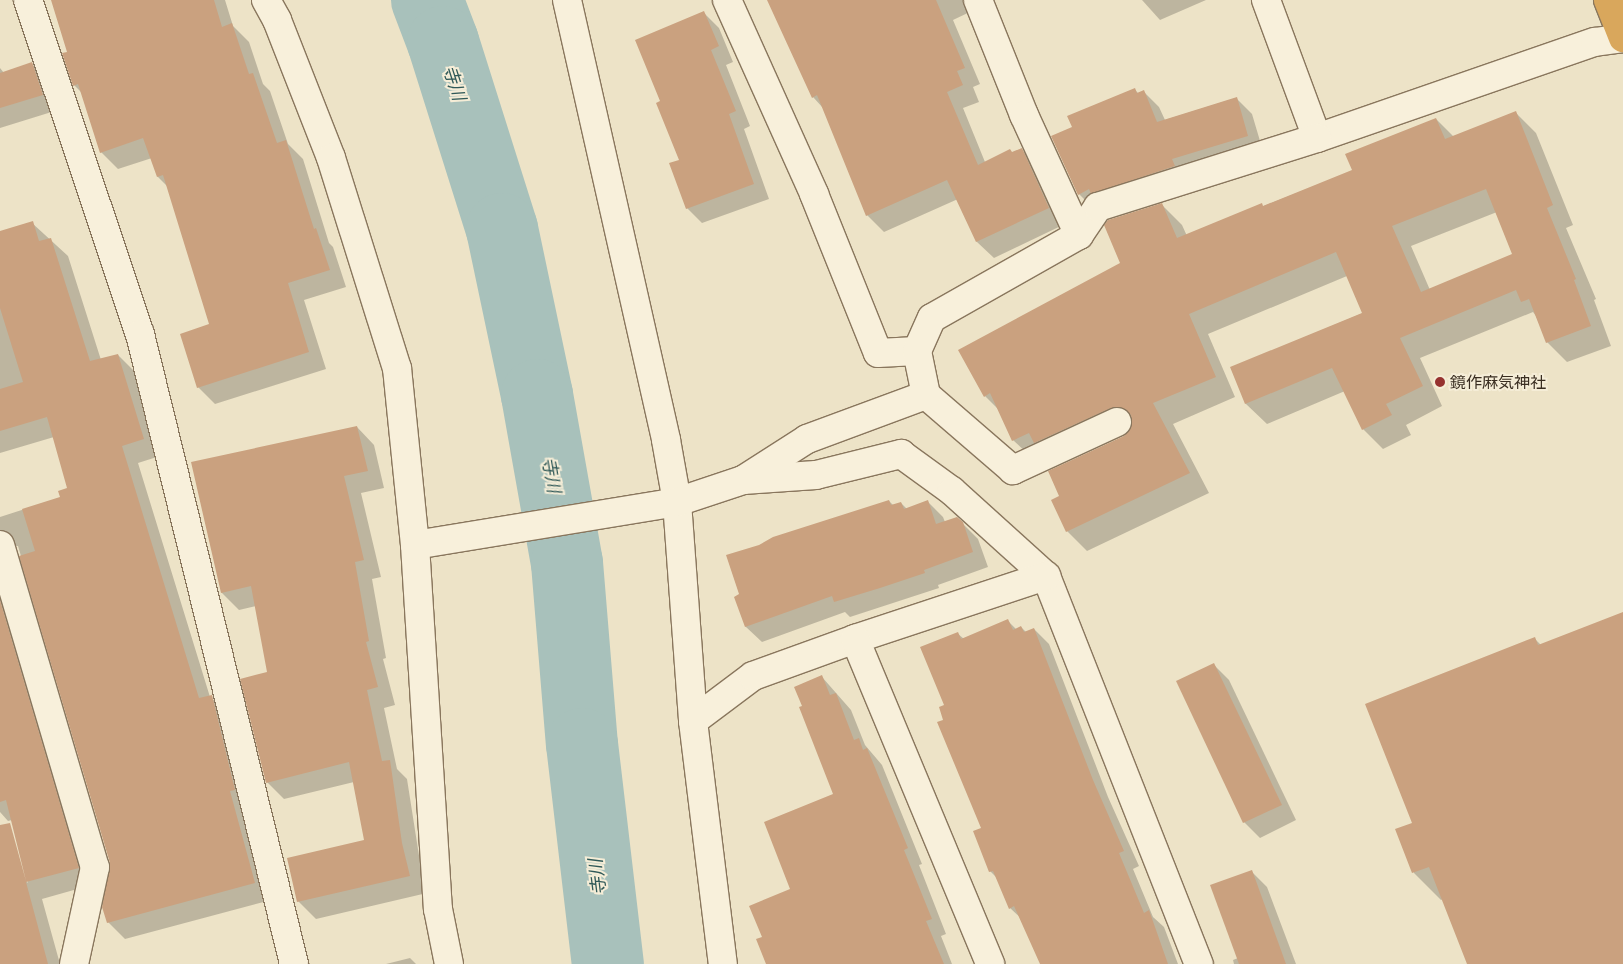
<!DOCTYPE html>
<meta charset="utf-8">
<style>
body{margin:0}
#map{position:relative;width:1623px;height:964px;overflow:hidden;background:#ede3c7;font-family:Merriweather,"Noto Sans JP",serif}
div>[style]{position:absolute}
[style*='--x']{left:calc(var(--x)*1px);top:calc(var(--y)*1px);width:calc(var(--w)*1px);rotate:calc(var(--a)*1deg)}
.shadow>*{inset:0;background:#0003}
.river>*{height:72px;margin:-36px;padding:0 36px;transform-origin:36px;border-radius:36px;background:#a8c1bb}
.building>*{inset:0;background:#caa17f}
.roads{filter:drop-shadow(1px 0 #89765d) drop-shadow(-1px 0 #89765d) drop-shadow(0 1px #89765d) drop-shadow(0 -1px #89765d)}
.minor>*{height:28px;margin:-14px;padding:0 14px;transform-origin:14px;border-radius:14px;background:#f8f0db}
.highway>*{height:28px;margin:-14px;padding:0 14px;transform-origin:14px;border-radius:14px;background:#d9a75c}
.dots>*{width:14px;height:14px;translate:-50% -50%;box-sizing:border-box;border:2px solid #f5edd7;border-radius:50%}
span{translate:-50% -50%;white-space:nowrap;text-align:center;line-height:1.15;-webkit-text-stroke:4px #f5edd7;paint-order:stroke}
.poi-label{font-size:16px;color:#392d20}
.left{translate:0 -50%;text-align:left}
.water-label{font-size:18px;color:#305958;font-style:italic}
</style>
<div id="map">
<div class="shadow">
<div style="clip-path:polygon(52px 0,225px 0,233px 26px,249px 42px,263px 84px,270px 91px,288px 144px,303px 159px,329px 243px,333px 247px,346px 287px,304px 300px,326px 369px,215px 404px,198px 387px,211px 325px,168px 187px,158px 177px,152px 158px,118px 169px,101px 152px,82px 93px,74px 85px,69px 52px)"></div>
<div style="clip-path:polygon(769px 0,967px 0,972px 11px,953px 20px,980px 84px,973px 87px,979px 102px,963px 108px,985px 162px,1022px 150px,1038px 166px,1065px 224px,994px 258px,977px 242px,958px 199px,884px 232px,867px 215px,823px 108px,813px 97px)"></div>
<div style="clip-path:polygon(1142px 0,1206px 0,1160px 20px)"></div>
<div style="clip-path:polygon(704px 13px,719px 28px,733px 62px,726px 65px,750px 126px,744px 129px,769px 199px,702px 223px,687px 208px,681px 161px,662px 102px)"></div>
<div style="clip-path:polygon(32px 64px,47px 79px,58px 110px,0 128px,0 68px,4px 73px)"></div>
<div style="clip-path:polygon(1135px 90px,1139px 94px,1144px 92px,1159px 107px,1165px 120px,1236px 98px,1252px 114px,1263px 151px,1094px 209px,1079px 194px,1073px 128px)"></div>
<div style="clip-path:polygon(evenodd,1516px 113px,1536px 133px,1573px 225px,1566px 228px,1596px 299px,1594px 300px,1611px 346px,1567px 362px,1547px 342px,1536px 316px,1533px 312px,1420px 358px,1442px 406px,1406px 425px,1411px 435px,1383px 449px,1363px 429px,1345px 391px,1267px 424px,1246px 404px,1231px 368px,1363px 313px,1347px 276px,1208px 334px,1235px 397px,1173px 424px,1209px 493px,1087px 551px,1067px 531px,1061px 497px,1133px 427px,1055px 462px,1034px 460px,1013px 440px,1000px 411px,985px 396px,1122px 264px,1162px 205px,1182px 225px,1187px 236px,1353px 171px,1436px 119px,1454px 137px,1516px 113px,1497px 212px,1514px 255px,1430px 290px,1411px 246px,1497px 212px)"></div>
<div style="clip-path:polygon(32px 223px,68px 256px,101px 360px,118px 355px,135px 372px,160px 456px,138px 463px,210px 697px,229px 713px,271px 900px,125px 939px,108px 922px,111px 862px,18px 546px,13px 546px,95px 884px,42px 899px,60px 964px,0 964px,0 887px,25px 880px,28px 883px,12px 820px,8px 821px,0 812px,0 517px,62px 497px,69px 489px,54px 437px,0 453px,0 233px)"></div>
<div style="clip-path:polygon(357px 427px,374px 445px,384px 488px,361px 493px,381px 577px,372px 579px,386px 658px,383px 659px,395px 705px,384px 708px,397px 769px,407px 779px,420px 862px,427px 893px,316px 919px,298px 901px,366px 841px,354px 782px,284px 799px,267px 782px,269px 673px,256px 606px,239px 610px,222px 593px,193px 463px)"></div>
<div style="clip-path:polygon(889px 501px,893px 505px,901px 503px,907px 509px,928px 502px,943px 517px,945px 522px,962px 523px,978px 539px,988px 567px,938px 585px,939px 588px,850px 617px,845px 612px,762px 642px,746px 627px,736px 597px)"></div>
<div style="clip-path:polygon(1623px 613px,1623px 964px,1469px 964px,1443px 899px,1441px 900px,1414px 873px,1397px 830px,1414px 823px,1535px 639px,1541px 645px)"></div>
<div style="clip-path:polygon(1008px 621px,1017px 630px,1021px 627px,1026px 632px,1034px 629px,1049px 644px,1108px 797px,1139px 866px,1133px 869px,1153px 917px,1164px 927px,1178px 964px,1042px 964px,1023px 920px,1010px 908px,998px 879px,990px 871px,983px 828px,944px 721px,957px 633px,964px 639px)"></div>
<div style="clip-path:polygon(1214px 665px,1229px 680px,1296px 820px,1260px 838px,1244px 822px)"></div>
<div style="clip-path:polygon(822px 677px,851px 710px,865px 745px,882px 765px,922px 864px,919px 865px,946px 934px,941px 936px,952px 964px,768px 964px,763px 937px,792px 890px,834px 795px,803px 707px)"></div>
<div style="clip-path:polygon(1252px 872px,1267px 887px,1296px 964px,1234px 964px,1233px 960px,1238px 958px)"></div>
<div style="clip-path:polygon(410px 958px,416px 964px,386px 964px)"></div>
</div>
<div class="river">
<div style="--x:427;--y:0;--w:45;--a:69.1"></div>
<div style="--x:443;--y:42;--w:196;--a:72.5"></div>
<div style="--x:502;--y:229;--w:170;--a:78.1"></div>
<div style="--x:537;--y:395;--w:171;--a:79.9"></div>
<div style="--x:567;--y:563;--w:182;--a:85.3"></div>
<div style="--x:582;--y:744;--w:222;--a:83.3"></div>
</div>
<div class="building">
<div style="clip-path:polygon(51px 0,214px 0,222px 27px,232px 23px,249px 74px,253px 73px,277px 143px,286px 140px,314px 229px,316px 228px,330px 270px,288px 283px,309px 352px,197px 388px,180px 334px,209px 324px,163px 175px,157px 177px,143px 138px,100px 153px,78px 84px,73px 86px,62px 53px,67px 52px)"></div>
<div style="clip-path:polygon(767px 0,936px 0,965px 68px,957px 71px,963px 85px,947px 92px,978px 165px,1010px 149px,1012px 152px,1022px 148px,1049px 208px,976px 242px,947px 180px,866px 216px,817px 95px,812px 98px)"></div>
<div style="clip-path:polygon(704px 11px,719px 46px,711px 50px,736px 111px,729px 114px,754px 184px,686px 209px,669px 163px,679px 160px,656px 103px,660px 101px,635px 40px)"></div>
<div style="clip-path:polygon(32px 62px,43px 95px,0 108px,0 73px)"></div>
<div style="clip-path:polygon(1135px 88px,1137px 93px,1144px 90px,1157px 122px,1237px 97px,1248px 136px,1172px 159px,1175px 166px,1091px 194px,1089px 189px,1078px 195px,1051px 136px,1072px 127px,1067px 116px)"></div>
<div style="clip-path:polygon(evenodd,1516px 111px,1553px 205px,1547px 208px,1576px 279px,1574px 280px,1591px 326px,1546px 343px,1529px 299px,1521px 302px,1516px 290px,1400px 338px,1423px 386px,1386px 404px,1392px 415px,1362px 430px,1332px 368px,1245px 404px,1230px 367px,1362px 313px,1336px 252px,1189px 314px,1216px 377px,1153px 403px,1190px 473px,1066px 532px,1051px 500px,1059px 496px,1048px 471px,1124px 436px,1129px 431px,1132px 424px,1131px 415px,1126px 410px,1119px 407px,1111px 408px,1034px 443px,1029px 433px,1012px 441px,990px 393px,984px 397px,958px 350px,1120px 263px,1104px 225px,1108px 220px,1162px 203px,1177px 238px,1262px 203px,1263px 206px,1352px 170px,1345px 154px,1436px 118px,1445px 139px,1516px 111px,1486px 189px,1512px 254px,1421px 292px,1392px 226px,1486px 189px)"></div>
<div style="clip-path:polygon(33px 221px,39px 241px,51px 238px,90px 361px,118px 354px,144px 439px,122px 446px,199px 698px,212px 695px,235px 790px,230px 791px,255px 883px,107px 923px,102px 907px,110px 863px,19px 556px,35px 551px,22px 509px,60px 497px,58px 491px,67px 488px,47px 417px,0 431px,0 389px,23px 382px,0 308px,0 231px)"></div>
<div style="clip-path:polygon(357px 426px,368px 471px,344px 476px,364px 560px,355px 562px,369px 641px,366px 642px,378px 687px,367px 690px,382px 761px,390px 760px,402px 843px,410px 876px,297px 902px,287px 858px,364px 840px,349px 762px,266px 783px,240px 679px,267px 672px,251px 586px,221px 593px,191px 462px)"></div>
<div style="clip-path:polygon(889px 500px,891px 505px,901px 502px,904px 509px,928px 500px,936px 524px,957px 517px,963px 522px,973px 552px,924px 570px,925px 573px,880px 588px,834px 602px,832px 596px,745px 627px,734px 597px,739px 594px,726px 555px,759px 545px,773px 537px)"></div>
<div style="clip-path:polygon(0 600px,79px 868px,26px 882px,48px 964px,0 964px,0 825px,10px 823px,26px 881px,6px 800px,0 802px)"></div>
<div style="clip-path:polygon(1623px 612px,1623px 964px,1467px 964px,1429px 867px,1412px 873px,1395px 829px,1412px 823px,1365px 704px,1535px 637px,1538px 645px)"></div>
<div style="clip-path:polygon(1008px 619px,1013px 630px,1021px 626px,1024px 632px,1034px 628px,1093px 780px,1124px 851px,1119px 853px,1144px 913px,1149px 910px,1168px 964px,1040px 964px,1014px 906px,1009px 909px,993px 871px,989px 872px,973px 831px,981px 828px,937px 722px,943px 720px,939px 707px,944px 705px,920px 647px,958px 632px,961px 639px)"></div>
<div style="clip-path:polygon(1214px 663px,1282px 805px,1243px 823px,1176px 681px)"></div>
<div style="clip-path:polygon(822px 675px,830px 695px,836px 693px,854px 740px,859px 738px,863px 750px,867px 748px,908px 848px,904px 850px,932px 919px,926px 921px,944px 964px,766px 964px,756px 939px,762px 937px,749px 906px,790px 889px,764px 822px,833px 794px,799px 707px,802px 706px,794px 687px)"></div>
<div style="clip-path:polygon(1252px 870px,1286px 964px,1239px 964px,1210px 885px)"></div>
</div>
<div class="roads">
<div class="minor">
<div style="--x:28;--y:0;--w:352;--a:71.5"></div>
<div style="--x:140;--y:334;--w:649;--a:76.26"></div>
<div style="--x:266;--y:0;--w:23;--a:61"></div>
<div style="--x:277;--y:20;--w:148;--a:68.6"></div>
<div style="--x:331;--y:158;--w:220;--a:72.6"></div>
<div style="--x:397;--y:368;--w:178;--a:84.2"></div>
<div style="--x:415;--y:545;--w:365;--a:86.4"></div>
<div style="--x:438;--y:909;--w:56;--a:78.7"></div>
<div style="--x:567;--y:0;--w:451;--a:77.3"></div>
<div style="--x:666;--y:440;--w:63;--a:79.9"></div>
<div style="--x:677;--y:502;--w:220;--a:85.8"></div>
<div style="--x:693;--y:721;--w:245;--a:83"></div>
<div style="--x:727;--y:0;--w:213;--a:65.8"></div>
<div style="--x:814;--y:194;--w:171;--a:68.1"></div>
<div style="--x:878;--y:353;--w:39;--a:-3"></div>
<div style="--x:978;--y:0;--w:124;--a:68.2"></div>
<div style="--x:1024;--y:115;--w:132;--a:65.4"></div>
<div style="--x:1266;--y:0;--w:147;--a:69.7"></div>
<div style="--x:1317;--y:138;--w:294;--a:-19.1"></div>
<div style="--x:1595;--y:42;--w:28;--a:-8"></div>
<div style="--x:1117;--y:422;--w:115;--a:155.2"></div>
<div style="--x:1013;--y:470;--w:115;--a:-139.2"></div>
<div style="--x:926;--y:395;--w:45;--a:-101.6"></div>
<div style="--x:917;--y:351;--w:36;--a:-66"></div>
<div style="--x:932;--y:318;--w:169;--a:-29.5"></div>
<div style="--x:1079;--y:235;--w:34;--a:-56"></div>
<div style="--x:1098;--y:207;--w:230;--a:-17.5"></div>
<div style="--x:743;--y:480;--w:73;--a:-3.9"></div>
<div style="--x:816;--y:475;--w:88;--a:-13.9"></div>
<div style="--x:901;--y:454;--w:63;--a:36"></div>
<div style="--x:952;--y:491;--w:127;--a:42.1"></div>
<div style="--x:1046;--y:576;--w:417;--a:68.5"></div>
<div style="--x:0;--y:545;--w:336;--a:73.6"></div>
<div style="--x:95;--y:867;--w:99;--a:102.2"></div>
<div style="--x:415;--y:545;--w:266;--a:-9.3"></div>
<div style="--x:677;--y:502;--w:70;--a:-18.4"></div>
<div style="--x:743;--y:480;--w:76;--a:-32.6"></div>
<div style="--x:807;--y:439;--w:127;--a:-20.3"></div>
<div style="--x:855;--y:639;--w:201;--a:-18.3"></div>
<div style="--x:693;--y:721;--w:75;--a:-36.9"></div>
<div style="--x:753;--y:676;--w:109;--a:-19.9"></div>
<div style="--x:855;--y:639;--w:352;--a:67.4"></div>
</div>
<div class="highway">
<div style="--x:1608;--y:0;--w:41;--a:68.5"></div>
</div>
</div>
<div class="dots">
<div style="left:1440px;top:382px;background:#96322f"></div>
</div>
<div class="poi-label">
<span class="left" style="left:1450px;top:382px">鏡作麻気神社</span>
</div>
<div class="water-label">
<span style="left:454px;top:83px;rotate:72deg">寺川</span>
<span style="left:551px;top:475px;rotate:80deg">寺川</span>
<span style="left:598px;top:877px;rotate:-97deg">寺川</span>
</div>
</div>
